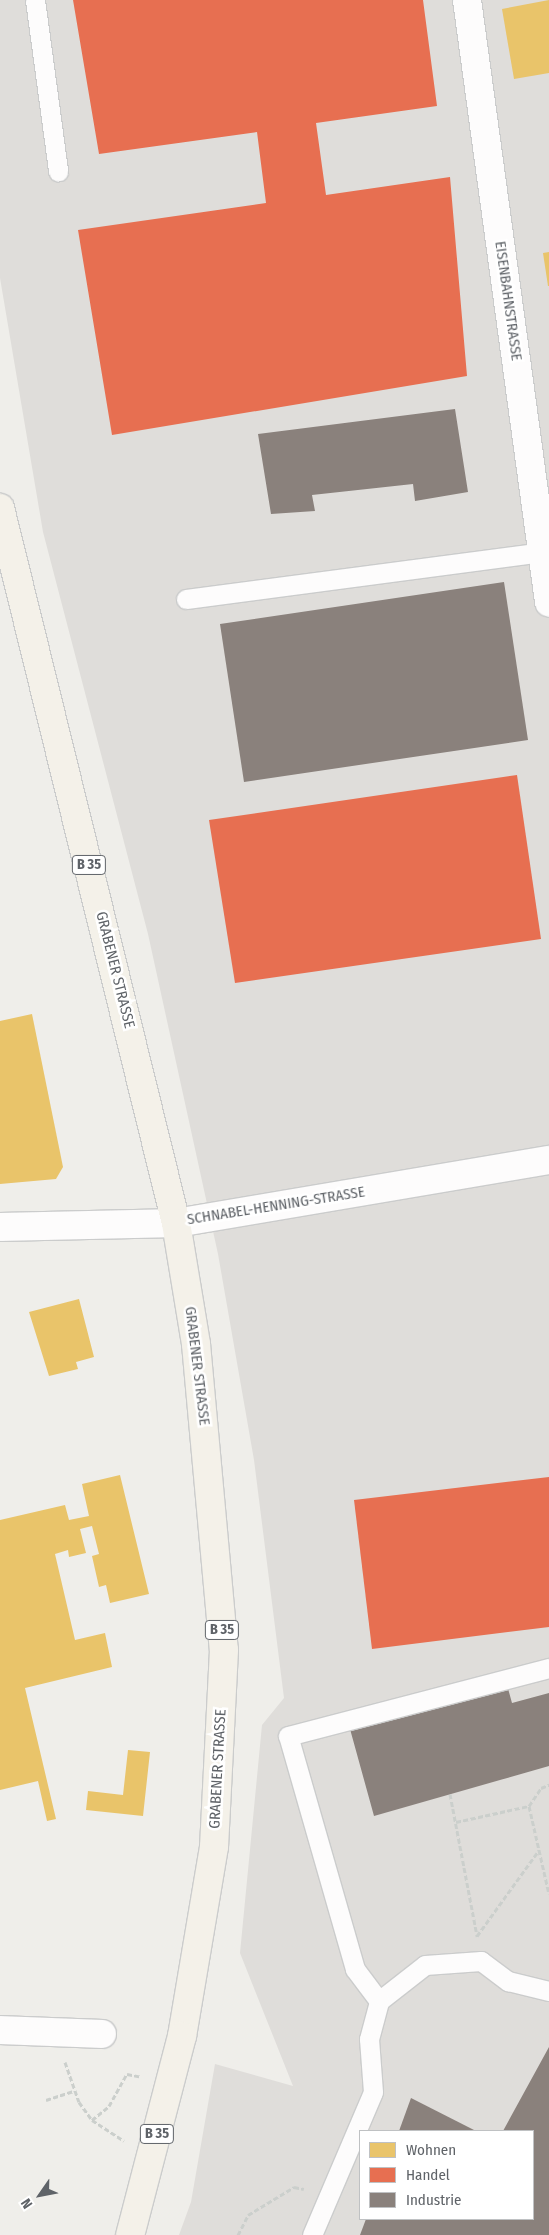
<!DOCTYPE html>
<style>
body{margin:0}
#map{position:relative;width:549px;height:2235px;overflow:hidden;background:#efeeea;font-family:"Fira Sans Condensed",sans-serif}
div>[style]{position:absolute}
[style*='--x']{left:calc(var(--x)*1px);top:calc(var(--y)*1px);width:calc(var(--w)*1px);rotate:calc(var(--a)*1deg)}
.industrial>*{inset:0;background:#dfddda}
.homes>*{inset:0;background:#e9c46a}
.shops>*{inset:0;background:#e76f51}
.industry>*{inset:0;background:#8a817c}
.path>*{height:3px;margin-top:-1.5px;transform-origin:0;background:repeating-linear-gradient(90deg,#cbcfcc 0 5px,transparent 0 7.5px)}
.roads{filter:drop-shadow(1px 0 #cbcccc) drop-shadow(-1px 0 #cbcccc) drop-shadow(0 1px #cbcccc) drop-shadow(0 -1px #cbcccc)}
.lane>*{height:19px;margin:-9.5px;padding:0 9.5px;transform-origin:9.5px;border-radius:9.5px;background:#fdfcfc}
.street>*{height:28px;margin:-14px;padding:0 14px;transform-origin:14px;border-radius:14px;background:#fdfcfc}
.primary>*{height:28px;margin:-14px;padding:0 14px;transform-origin:14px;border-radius:14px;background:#f4f1e9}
span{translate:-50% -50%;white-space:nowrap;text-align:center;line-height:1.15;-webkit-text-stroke:5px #fff;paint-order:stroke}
.shield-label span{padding:1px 4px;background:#fff;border:1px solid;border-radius:4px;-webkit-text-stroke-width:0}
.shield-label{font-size:14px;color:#5f6368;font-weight:700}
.street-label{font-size:15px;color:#5f6368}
.legend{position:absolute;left:359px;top:2130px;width:175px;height:90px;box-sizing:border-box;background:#fff;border:1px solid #bfc1c3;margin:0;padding:6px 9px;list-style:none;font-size:15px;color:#5f6368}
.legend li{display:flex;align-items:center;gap:10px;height:25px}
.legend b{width:25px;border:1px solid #bfc1c3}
.north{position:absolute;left:15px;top:2170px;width:50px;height:50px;-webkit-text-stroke:4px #fff;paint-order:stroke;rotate:237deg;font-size:14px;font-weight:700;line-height:20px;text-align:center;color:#5f6368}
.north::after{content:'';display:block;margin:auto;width:18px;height:22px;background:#5f6368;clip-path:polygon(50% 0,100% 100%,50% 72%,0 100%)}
</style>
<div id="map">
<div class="industrial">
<div style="clip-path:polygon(evenodd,0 0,549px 0,549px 2235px,179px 2235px,191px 2202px,215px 2064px,293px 2086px,240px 1953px,262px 1725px,284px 1698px,254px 1460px,218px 1254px,148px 934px,43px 532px,0 278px,0 0,360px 2131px,533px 2131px,533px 2219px,360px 2219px,360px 2131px)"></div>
</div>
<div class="homes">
<div style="clip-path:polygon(549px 0,549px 73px,514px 79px,502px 9px)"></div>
<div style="clip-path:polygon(549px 252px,549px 286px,548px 286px,543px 253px)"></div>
<div style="clip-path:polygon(32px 1014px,63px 1167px,56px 1179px,0 1184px,0 1021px)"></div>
<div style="clip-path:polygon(79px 1299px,94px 1357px,76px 1362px,78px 1369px,49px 1376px,29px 1312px)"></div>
<div style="clip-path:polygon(120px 1475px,149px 1594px,110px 1603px,106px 1585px,99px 1587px,92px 1556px,99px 1554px,92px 1526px,80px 1529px,86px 1553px,69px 1557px,68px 1550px,55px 1554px,75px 1640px,105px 1633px,112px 1667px,25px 1688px,56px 1819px,47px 1821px,38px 1781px,0 1790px,0 1520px,65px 1505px,69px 1520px,89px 1516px,82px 1484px)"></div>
<div style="clip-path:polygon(128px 1750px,150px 1752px,143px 1816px,86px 1810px,88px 1791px,123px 1795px)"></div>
</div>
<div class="shops">
<div style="clip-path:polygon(73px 0,423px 0,437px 106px,316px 123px,326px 195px,450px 177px,467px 376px,112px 435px,78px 230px,266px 203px,257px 132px,99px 154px)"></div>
<div style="clip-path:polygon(517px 775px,541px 939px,235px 983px,209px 820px)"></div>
<div style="clip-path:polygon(549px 1477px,549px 1627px,372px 1649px,354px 1500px)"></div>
</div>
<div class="industry">
<div style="clip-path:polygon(455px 409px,468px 492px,415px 501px,413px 484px,312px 495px,315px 511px,271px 514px,258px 434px)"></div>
<div style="clip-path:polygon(504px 582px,528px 740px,244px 782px,220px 624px)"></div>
<div style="clip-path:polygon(507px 1685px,512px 1703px,549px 1693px,549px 1766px,374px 1816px,350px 1729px)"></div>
<div style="clip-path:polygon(549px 2047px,549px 2235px,360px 2235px,366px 2219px,533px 2219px,533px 2131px,503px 2131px)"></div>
<div style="clip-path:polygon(411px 2098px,476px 2131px,399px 2131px)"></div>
</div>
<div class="path">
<div style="--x:450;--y:1794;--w:145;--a:79.2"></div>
<div style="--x:529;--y:1806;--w:22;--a:-56"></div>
<div style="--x:541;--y:1788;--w:9;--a:-21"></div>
<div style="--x:456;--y:1822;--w:75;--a:-12.4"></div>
<div style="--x:529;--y:1806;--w:90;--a:77.2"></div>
<div style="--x:477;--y:1936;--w:106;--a:-54.2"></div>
<div style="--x:65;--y:2062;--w:42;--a:70.7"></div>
<div style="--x:79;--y:2102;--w:22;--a:54"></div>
<div style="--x:92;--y:2120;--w:38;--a:33"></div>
<div style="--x:46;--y:2100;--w:29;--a:-18"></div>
<div style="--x:92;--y:2120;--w:22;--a:-39"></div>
<div style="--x:109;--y:2106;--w:37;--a:-61"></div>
<div style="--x:127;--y:2074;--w:15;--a:11"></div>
<div style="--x:238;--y:2235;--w:22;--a:-63"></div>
<div style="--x:248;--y:2215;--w:54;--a:-31.3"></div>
<div style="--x:294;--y:2187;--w:10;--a:11"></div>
</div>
<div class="roads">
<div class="lane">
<div style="--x:35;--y:0;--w:173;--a:82.3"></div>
<div style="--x:186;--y:599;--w:359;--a:-7.5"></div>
<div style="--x:379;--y:2001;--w:58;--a:-38"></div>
<div style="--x:425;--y:1965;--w:56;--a:-4.1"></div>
<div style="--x:481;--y:1961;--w:34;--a:37"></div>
<div style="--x:508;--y:1981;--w:42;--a:13.7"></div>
<div style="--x:312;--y:2235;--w:155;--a:-66.9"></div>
<div style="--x:373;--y:2092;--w:53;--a:-94.3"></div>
<div style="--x:369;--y:2039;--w:39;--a:-75"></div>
<div style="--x:379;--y:2001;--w:40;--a:-127"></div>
<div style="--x:355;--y:1969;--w:242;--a:-106"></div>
<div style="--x:288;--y:1736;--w:270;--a:-14.6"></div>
</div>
<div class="street">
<div style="--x:467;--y:0;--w:608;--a:82.24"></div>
<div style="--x:0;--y:1227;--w:176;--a:-1.3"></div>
<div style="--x:176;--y:1223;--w:378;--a:-9.6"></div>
<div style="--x:0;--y:2030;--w:102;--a:2.2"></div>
</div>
<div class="primary">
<div style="--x:0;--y:508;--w:736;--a:76.17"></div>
<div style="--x:176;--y:1223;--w:123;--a:80.6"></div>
<div style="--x:196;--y:1344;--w:307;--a:84.8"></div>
<div style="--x:224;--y:1650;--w:197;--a:92.9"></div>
<div style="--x:214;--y:1847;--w:192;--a:99.6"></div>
<div style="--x:182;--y:2036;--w:206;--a:104.6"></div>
</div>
</div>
<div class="shield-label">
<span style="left:89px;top:865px">B 35</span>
<span style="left:222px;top:1630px">B 35</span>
<span style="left:157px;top:2134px">B 35</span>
</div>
<div class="street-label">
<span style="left:508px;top:301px;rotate:82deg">EISENBAHNSTRASSE</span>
<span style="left:115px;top:970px;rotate:76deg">GRABENER STRASSE</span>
<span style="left:276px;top:1206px;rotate:-9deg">SCHNABEL-HENNING-STRASSE</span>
<span style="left:197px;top:1366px;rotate:83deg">GRABENER STRASSE</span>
<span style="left:218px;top:1769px;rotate:-87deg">GRABENER STRASSE</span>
</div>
<ul class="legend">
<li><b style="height:14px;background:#e9c46a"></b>Wohnen</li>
<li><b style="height:14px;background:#e76f51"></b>Handel</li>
<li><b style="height:14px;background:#8a817c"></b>Industrie</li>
</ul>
<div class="north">N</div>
</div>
